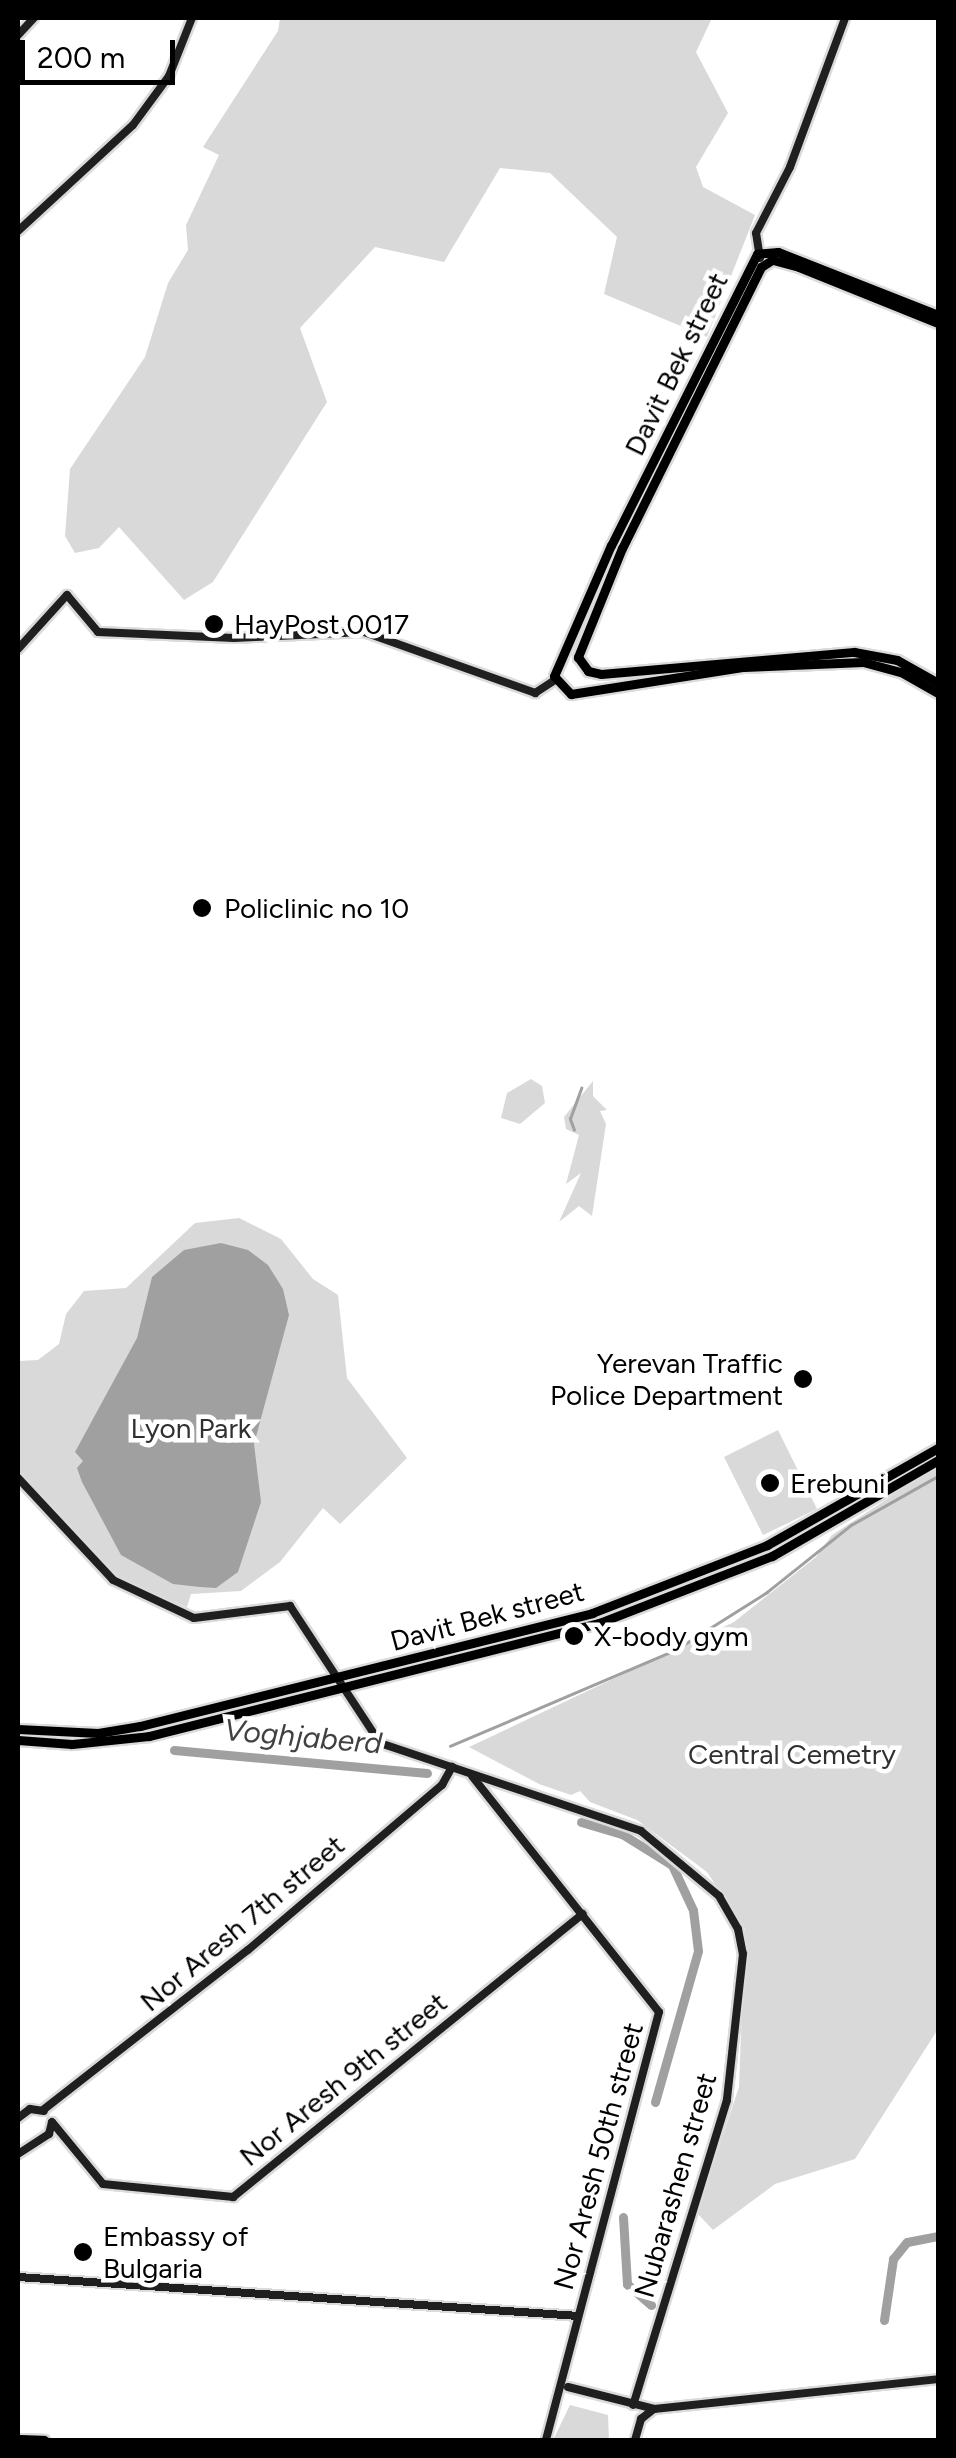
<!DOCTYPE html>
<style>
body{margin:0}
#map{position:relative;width:956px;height:2458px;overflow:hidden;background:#fff;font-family:Figtree,sans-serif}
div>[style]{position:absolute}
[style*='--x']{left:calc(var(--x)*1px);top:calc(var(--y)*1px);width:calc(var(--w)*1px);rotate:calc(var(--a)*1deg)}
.green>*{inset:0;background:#d9d9d9}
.water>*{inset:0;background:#a0a0a0}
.stream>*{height:2.5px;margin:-1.25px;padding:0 1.25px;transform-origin:1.25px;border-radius:1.25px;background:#a0a0a0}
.river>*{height:9px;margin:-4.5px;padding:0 4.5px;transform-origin:4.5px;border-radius:4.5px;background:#a0a0a0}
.roads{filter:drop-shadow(2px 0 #dbdbdb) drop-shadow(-2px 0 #dbdbdb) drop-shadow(0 2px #dbdbdb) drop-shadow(0 -2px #dbdbdb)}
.secondary>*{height:8px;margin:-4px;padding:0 4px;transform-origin:4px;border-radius:4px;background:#1f1f1f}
.primary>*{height:9px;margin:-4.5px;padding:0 4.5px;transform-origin:4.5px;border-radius:4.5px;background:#000}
.dots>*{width:28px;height:28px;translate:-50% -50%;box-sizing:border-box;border:5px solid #fff;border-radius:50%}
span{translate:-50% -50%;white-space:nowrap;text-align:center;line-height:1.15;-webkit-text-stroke:9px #fff;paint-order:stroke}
.street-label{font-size:28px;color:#000}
.poi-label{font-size:28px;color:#000}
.left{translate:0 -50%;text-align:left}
.right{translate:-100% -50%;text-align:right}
.park-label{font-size:28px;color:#303030}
.water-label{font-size:30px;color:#414141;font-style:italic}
.frame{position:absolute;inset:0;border:20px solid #000;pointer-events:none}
.scale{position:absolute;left:20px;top:40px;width:155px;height:45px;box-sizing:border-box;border:5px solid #000;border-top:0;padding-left:12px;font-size:30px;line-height:35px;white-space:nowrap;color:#000;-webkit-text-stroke:8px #fff;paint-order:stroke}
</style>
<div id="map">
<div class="green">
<div style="clip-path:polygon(280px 18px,712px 18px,696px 52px,728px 113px,696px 167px,703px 187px,755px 215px,707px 337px,604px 294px,617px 237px,550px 173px,500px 168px,444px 262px,375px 247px,300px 328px,327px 402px,213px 582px,184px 600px,119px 527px,99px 548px,75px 553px,65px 536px,70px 469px,145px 357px,168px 283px,188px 250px,186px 225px,219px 155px,203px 147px,278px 31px)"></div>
<div style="clip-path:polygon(531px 1079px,542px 1086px,545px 1103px,520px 1124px,501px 1118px,507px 1093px)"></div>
<div style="clip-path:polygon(593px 1081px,593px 1096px,607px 1110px,600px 1111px,606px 1124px,592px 1216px,579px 1206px,559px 1222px,581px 1173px,566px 1184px,579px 1135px,566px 1129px,564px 1117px)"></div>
<div style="clip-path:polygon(239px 1218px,281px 1239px,313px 1279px,338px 1295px,347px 1378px,407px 1458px,340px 1524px,323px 1508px,280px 1562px,241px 1591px,191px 1594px,187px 1607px,115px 1576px,18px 1472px,18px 1361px,38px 1360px,59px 1344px,66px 1314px,84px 1291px,126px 1288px,195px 1223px)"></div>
<div style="clip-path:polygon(778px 1430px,817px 1509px,763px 1535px,724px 1457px)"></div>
<div style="clip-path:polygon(938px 1466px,938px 2029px,855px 2159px,775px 2184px,713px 2230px,697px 2213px,739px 2087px,745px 1929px,707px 1872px,637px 1820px,590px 1802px,580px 1791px,571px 1795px,539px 1784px,469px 1747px,734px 1622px,816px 1557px,832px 1535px)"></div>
<div style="clip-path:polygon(570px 2405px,608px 2415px,609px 2440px,553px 2440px)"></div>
</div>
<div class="water">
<div style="clip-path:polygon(221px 1243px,248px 1250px,268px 1265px,283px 1289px,289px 1315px,254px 1444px,261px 1502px,238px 1572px,216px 1588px,200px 1587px,173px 1584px,121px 1555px,82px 1482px,77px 1468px,83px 1461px,75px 1452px,137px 1338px,152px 1277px,184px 1250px)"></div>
</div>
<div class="stream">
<div style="--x:574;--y:1130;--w:12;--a:-110"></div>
<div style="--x:570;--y:1119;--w:33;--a:-70"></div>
<div style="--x:450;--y:1746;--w:245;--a:-23.1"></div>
<div style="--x:675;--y:1650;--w:109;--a:-32.2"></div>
<div style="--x:767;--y:1592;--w:107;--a:-38.6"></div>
<div style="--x:851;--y:1525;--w:100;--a:-29.4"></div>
</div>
<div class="river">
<div style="--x:174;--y:1750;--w:254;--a:5.2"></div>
<div style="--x:581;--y:1822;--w:43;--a:16.3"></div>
<div style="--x:622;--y:1834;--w:59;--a:31.8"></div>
<div style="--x:672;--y:1865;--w:50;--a:65"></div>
<div style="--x:693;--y:1910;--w:41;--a:83"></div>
<div style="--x:698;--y:1951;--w:157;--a:105.9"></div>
<div style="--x:623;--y:2217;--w:67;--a:86.6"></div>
<div style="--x:627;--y:2284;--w:32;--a:41"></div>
<div style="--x:884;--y:2320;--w:62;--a:-81.6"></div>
<div style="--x:893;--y:2259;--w:22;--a:-51"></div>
<div style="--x:907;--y:2242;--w:32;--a:-11"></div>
</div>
<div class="roads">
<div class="secondary">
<div style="--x:18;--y:35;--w:23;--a:-47"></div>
<div style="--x:18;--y:231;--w:156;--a:-42.7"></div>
<div style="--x:133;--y:125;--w:61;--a:-53.7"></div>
<div style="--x:169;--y:76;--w:62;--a:-68.4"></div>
<div style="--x:760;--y:258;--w:25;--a:-99"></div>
<div style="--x:756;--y:233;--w:74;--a:-62.7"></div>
<div style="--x:790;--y:167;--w:159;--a:-69.7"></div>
<div style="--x:18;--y:649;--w:73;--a:-47.8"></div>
<div style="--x:67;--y:595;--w:48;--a:50"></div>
<div style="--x:98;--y:632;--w:136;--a:2.5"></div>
<div style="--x:234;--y:638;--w:130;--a:-2.6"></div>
<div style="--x:364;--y:632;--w:182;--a:19.6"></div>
<div style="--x:535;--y:693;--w:24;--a:-33"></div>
<div style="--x:18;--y:1478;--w:139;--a:47"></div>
<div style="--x:113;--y:1580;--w:89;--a:25.1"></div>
<div style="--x:194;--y:1618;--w:97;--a:-7.1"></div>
<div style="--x:290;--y:1606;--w:164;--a:56.7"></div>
<div style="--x:380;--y:1743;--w:275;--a:18.6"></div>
<div style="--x:641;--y:1831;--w:102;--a:39.8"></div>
<div style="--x:719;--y:1896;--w:38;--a:60"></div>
<div style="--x:738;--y:1929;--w:25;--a:79"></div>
<div style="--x:743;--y:1954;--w:147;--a:96.3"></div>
<div style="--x:727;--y:2100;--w:319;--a:107.1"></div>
<div style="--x:472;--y:1776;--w:301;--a:51.6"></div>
<div style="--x:659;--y:2012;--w:443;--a:104.8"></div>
<div style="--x:43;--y:2110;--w:260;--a:-38"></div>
<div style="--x:248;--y:1950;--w:255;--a:-40.4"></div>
<div style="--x:442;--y:1785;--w:21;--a:-61"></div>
<div style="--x:18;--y:2118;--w:15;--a:-37"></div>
<div style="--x:30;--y:2109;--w:14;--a:8"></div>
<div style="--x:52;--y:2122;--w:80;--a:50.6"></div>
<div style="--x:103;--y:2184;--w:131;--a:5.7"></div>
<div style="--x:233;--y:2197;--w:450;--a:-39"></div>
<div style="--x:18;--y:2154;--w:37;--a:-33"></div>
<div style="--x:49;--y:2134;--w:12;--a:-76"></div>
<div style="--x:18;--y:2277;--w:561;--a:3.98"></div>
<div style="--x:568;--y:2387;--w:89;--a:14.3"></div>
<div style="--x:654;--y:2409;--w:286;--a:-6"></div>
<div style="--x:635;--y:2440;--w:22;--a:-74"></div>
<div style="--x:641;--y:2419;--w:16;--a:-38"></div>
</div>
<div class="primary">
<div style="--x:938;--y:315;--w:172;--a:-158.5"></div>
<div style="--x:778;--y:252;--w:21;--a:175"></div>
<div style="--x:757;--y:254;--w:326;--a:116.6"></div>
<div style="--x:611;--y:545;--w:143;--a:113.5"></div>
<div style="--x:554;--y:676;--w:25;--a:47"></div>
<div style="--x:571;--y:694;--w:175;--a:-8.9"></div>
<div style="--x:744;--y:667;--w:119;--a:-2.4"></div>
<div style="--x:863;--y:662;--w:39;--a:15"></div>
<div style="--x:901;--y:672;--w:43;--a:29.6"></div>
<div style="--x:938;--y:323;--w:150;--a:-158.1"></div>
<div style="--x:799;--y:267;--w:28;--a:-165"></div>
<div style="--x:772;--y:260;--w:13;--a:148"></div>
<div style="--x:761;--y:267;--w:313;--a:116.3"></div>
<div style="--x:622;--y:548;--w:118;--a:112"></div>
<div style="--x:578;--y:657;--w:17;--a:54"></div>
<div style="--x:588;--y:671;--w:13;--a:13"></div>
<div style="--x:601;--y:674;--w:254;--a:-5"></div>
<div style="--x:854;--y:652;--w:44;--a:10.5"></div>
<div style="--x:897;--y:660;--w:47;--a:29.3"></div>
<div style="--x:18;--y:1729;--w:80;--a:2.9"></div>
<div style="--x:98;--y:1733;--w:43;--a:-9.5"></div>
<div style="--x:140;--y:1726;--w:466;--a:-14"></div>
<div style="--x:592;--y:1613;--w:188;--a:-21.2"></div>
<div style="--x:767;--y:1545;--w:197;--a:-29.6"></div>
<div style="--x:18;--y:1740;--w:54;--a:4.2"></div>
<div style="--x:72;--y:1744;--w:77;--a:-5.9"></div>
<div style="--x:149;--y:1736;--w:464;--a:-14.1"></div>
<div style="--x:599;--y:1623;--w:186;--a:-21.2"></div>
<div style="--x:772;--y:1556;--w:192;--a:-30"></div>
<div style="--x:18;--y:2439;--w:26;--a:2"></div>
</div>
</div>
<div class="dots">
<div style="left:214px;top:624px;background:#000"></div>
<div style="left:202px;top:908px;background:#000"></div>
<div style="left:803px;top:1379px;background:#000"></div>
<div style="left:770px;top:1483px;background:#000"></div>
<div style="left:574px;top:1636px;background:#000"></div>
<div style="left:83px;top:2252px;background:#000"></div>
</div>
<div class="street-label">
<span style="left:676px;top:364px;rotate:-64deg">Davit Bek street</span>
<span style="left:487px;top:1616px;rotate:-15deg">Davit Bek street</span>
<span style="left:242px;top:1923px;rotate:-40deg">Nor Aresh 7th street</span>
<span style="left:343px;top:2079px;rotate:-39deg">Nor Aresh 9th street</span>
<span style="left:598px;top:2156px;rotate:-75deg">Nor Aresh 50th street</span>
<span style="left:675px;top:2185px;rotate:-74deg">Nubarashen street</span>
</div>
<div class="poi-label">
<span class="left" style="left:234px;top:624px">HayPost 0017</span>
<span class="left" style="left:224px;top:908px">Policlinic no 10</span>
<span class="right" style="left:783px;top:1379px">Yerevan Traffic<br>Police Department</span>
<span class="left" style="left:790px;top:1483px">Erebuni</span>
<span class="left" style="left:594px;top:1636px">X-body gym</span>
<span class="left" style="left:103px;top:2252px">Embassy of<br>Bulgaria</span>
</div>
<div class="park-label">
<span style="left:191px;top:1428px">Lyon Park</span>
<span style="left:792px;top:1754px">Central Cemetry</span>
</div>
<div class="water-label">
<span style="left:303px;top:1737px;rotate:5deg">Voghjaberd</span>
</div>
<div class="frame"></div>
<div class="scale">200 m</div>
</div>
